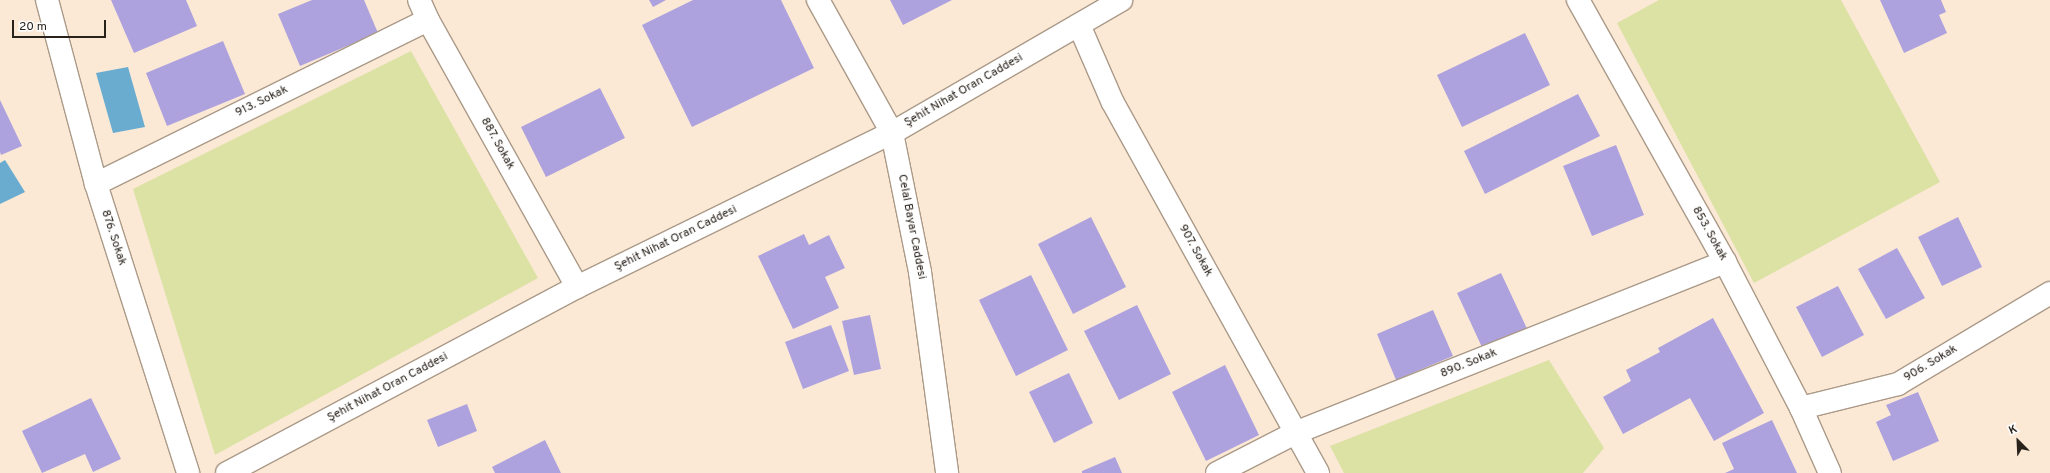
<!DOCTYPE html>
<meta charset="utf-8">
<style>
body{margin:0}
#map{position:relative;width:2050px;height:473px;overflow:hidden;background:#fbe9d6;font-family:Overpass,sans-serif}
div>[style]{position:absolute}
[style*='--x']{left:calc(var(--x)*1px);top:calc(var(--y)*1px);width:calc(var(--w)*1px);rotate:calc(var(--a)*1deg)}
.green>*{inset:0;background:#dce1a4}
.water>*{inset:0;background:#69accf}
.building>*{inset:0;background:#ada2dd}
.roads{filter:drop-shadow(1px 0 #ab9a88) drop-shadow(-1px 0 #ab9a88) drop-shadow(0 1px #ab9a88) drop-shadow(0 -1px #ab9a88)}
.minor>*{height:22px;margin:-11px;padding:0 11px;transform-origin:11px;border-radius:11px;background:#fff}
span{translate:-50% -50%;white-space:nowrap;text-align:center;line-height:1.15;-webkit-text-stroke:3px #fff;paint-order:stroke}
.street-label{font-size:12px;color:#29221b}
.north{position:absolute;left:1998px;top:421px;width:40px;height:40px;-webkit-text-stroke:3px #fff;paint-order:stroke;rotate:336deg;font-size:11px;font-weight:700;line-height:16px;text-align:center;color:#29221b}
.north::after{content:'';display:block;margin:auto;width:14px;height:18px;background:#29221b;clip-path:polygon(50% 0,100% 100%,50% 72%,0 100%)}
.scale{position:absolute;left:12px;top:20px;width:94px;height:18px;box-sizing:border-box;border:2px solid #29221b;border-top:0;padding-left:5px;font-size:12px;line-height:14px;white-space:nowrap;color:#29221b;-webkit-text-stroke:3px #fff;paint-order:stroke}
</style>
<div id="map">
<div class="green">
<div style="clip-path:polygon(1659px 0,1841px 0,1940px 182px,1754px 283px,1617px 23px)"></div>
<div style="clip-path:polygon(411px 51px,538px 278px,215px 455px,133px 189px)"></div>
<div style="clip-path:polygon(1549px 360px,1604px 448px,1583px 473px,1344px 473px,1330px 446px)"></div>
</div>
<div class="water">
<div style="clip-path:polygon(128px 67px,145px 127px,113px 133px,96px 73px)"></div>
<div style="clip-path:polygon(5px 160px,25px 192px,0 204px,0 163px)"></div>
</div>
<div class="building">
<div style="clip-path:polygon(111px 0,186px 0,197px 26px,134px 53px)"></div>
<div style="clip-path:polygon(312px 0,364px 0,378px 33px,300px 66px,278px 14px)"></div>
<div style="clip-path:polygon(649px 0,666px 0,653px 7px)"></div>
<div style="clip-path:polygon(693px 0,781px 0,814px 68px,692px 127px,642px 25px)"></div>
<div style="clip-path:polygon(890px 0,952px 0,903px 25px)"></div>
<div style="clip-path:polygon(1880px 0,1941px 0,1946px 12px,1939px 15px,1947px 33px,1904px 53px)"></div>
<div style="clip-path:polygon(1525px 33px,1550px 85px,1462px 127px,1437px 75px)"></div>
<div style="clip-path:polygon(223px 41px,245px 94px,167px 126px,146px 73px)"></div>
<div style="clip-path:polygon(600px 88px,625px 138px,546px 177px,521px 127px)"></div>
<div style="clip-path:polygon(1578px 94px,1600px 136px,1485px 194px,1464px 151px)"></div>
<div style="clip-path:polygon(0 100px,22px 146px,1px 155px,0 152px)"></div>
<div style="clip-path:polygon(1616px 145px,1644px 215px,1592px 236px,1563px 166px)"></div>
<div style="clip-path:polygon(1091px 217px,1126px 287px,1073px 314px,1038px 244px)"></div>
<div style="clip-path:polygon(1958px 217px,1982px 267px,1942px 286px,1918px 237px)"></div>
<div style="clip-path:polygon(804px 234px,809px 245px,829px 235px,845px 268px,825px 277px,839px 308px,793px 329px,758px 256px)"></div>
<div style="clip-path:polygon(1897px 248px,1925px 298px,1886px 319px,1858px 269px)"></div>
<div style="clip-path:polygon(1501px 273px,1530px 335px,1486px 356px,1457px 293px)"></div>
<div style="clip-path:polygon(1031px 275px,1068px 350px,1016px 376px,979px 300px)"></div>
<div style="clip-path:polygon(1838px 286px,1864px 335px,1822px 357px,1796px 307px)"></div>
<div style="clip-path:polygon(1137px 305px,1171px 374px,1119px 400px,1084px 331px)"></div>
<div style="clip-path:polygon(1433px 310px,1453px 356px,1396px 380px,1377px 334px)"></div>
<div style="clip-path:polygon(870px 315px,881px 369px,854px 375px,842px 321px)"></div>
<div style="clip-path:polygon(1713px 318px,1764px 413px,1714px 441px,1690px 398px,1623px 434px,1603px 397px,1631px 381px,1626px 370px,1660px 352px,1658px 348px)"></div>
<div style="clip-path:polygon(831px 325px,849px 371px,803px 389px,785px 342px)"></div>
<div style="clip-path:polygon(1225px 365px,1259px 435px,1206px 461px,1172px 392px)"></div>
<div style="clip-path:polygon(1069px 373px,1093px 423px,1054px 443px,1029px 392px)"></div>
<div style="clip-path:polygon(1918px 392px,1939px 441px,1893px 461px,1876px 422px,1891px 415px,1886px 405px)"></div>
<div style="clip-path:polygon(91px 398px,121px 459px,93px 472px,85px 454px,42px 473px,22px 431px)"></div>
<div style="clip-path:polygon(467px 404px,477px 431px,438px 447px,427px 420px)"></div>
<div style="clip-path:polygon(1772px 420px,1797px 473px,1725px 473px,1734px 469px,1722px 443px)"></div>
<div style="clip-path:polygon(545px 440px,561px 473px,495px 473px,492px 467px)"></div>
<div style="clip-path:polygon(1115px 457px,1122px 473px,1082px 473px,1082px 471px)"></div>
</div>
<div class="roads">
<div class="minor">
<div style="--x:47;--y:0;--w:190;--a:75.1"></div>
<div style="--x:96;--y:184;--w:303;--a:72.3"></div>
<div style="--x:419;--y:0;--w:22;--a:66"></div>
<div style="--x:428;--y:20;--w:306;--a:60.8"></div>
<div style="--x:818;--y:0;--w:152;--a:60.9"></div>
<div style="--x:892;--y:133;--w:142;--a:78.6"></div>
<div style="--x:920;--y:272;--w:203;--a:82.3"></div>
<div style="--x:1578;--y:0;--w:300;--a:60.7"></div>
<div style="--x:1725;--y:262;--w:165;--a:62.5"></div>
<div style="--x:1801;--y:408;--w:71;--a:66"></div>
<div style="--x:1079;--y:25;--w:83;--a:66.5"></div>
<div style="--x:1112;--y:101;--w:425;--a:61"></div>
<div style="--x:96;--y:184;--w:370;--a:-26.3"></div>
<div style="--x:1801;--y:408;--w:100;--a:-13.9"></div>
<div style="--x:1898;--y:384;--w:177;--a:-30.9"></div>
<div style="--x:227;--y:473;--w:396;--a:-28"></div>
<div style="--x:577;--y:287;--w:351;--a:-26.1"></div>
<div style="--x:892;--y:133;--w:265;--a:-30.1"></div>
<div style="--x:1217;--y:473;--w:88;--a:-27.1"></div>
<div style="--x:1295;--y:433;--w:463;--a:-21.7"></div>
</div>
</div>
<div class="street-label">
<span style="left:964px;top:91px;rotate:-30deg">Şehit Nihat Oran Caddesi</span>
<span style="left:262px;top:102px;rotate:-26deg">913. Sokak</span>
<span style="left:497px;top:144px;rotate:61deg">887. Sokak</span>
<span style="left:911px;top:227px;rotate:79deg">Celal Bayar Caddesi</span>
<span style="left:1709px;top:234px;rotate:61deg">853. Sokak</span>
<span style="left:113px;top:238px;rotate:72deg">876. Sokak</span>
<span style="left:676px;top:239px;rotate:-26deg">Şehit Nihat Oran Caddesi</span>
<span style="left:1195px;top:251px;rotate:61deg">907. Sokak</span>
<span style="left:1469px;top:364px;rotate:-22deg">890. Sokak</span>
<span style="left:1931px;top:364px;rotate:-31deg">906. Sokak</span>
<span style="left:388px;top:388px;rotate:-28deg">Şehit Nihat Oran Caddesi</span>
</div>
<div class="north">K</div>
<div class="scale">20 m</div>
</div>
